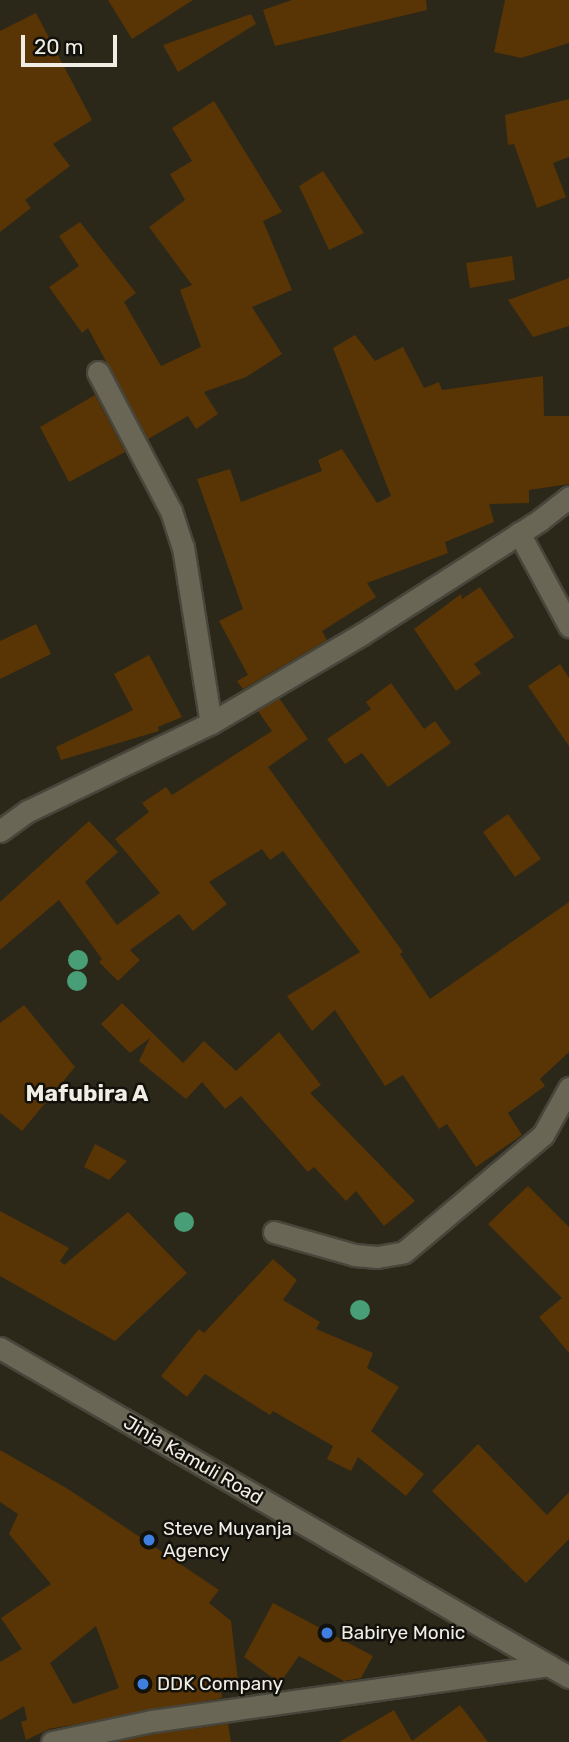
<!DOCTYPE html>
<style>
body{margin:0}
#map{position:relative;width:569px;height:1742px;overflow:hidden;background:#2b281a;font-family:Rubik,sans-serif}
div>[style]{position:absolute}
[style*='--x']{left:calc(var(--x)*1px);top:calc(var(--y)*1px);width:calc(var(--w)*1px);rotate:calc(var(--a)*1deg)}
.building>*{inset:0;background:#593405}
.roads{filter:drop-shadow(2px 0 #48463b) drop-shadow(-2px 0 #48463b) drop-shadow(0 2px #48463b) drop-shadow(0 -2px #48463b)}
.street>*{height:21px;margin:-10.5px;padding:0 10.5px;transform-origin:10.5px;border-radius:10.5px;background:#696656}
.secondary>*{height:21px;margin:-10.5px;padding:0 10.5px;transform-origin:10.5px;border-radius:10.5px;background:#696656}
.trees>*{width:20px;height:20px;margin:-10px;border-radius:50%;background:#489e76}
.dots>*{width:19px;height:19px;translate:-50% -50%;box-sizing:border-box;border:4px solid #12110b;border-radius:50%}
span{translate:-50% -50%;white-space:nowrap;text-align:center;line-height:1.15;-webkit-text-stroke:5px #12110b;paint-order:stroke}
.street-label{font-size:19px;color:#efede4}
.poi-label{font-size:19px;color:#efede4}
.left{translate:0 -50%;text-align:left}
.quarter-label{font-size:23px;color:#efede4;font-weight:700}
.scale{position:absolute;left:21px;top:35px;width:96px;height:32px;box-sizing:border-box;border:4px solid #efede4;border-top:0;padding-left:9px;font-size:21px;line-height:24px;white-space:nowrap;color:#efede4;-webkit-text-stroke:5px #12110b;paint-order:stroke}
</style>
<div id="map">
<div class="building">
<div style="clip-path:polygon(108px 0,193px 0,132px 39px)"></div>
<div style="clip-path:polygon(292px 0,426px 0,427px 10px,275px 46px,263px 10px)"></div>
<div style="clip-path:polygon(505px 0,569px 0,569px 43px,521px 58px,494px 52px)"></div>
<div style="clip-path:polygon(36px 13px,92px 120px,53px 144px,70px 166px,25px 200px,31px 208px,0 232px,0 31px)"></div>
<div style="clip-path:polygon(251px 14px,256px 24px,178px 72px,163px 45px)"></div>
<div style="clip-path:polygon(569px 99px,569px 157px,553px 163px,566px 197px,537px 208px,514px 144px,508px 145px,505px 115px)"></div>
<div style="clip-path:polygon(214px 101px,282px 212px,263px 221px,292px 290px,252px 307px,282px 354px,246px 377px,204px 392px,218px 414px,196px 429px,188px 416px,148px 439px,88px 328px,82px 333px,49px 287px,79px 266px,59px 236px,80px 222px,136px 293px,124px 302px,161px 366px,201px 347px,180px 290px,192px 285px,149px 227px,185px 200px,170px 174px,192px 161px,172px 128px)"></div>
<div style="clip-path:polygon(323px 171px,364px 233px,329px 250px,299px 186px)"></div>
<div style="clip-path:polygon(512px 256px,515px 280px,470px 288px,466px 263px)"></div>
<div style="clip-path:polygon(569px 278px,569px 326px,533px 337px,508px 300px)"></div>
<div style="clip-path:polygon(355px 335px,375px 361px,403px 347px,424px 388px,439px 382px,442px 390px,543px 376px,544px 416px,569px 416px,569px 484px,529px 490px,529px 503px,489px 504px,494px 522px,445px 542px,448px 553px,367px 583px,376px 597px,322px 631px,327px 640px,243px 689px,237px 681px,248px 675px,219px 621px,243px 609px,197px 479px,230px 469px,241px 502px,322px 471px,318px 460px,342px 449px,377px 503px,391px 496px,333px 348px)"></div>
<div style="clip-path:polygon(95px 395px,125px 452px,69px 482px,40px 427px)"></div>
<div style="clip-path:polygon(480px 587px,514px 637px,474px 664px,481px 673px,456px 691px,414px 629px,461px 594px,462px 599px)"></div>
<div style="clip-path:polygon(36px 624px,51px 654px,0 679px,0 641px)"></div>
<div style="clip-path:polygon(149px 655px,182px 717px,158px 727px,159px 731px,61px 760px,56px 747px,133px 710px,114px 674px)"></div>
<div style="clip-path:polygon(560px 664px,569px 678px,569px 746px,528px 686px)"></div>
<div style="clip-path:polygon(391px 683px,424px 729px,435px 721px,451px 743px,388px 787px,362px 753px,345px 764px,327px 739px,371px 709px,366px 702px)"></div>
<div style="clip-path:polygon(279px 698px,308px 739px,268px 767px,403px 952px,400px 954px,430px 999px,569px 902px,569px 1052px,540px 1079px,545px 1086px,508px 1113px,522px 1135px,476px 1167px,447px 1124px,439px 1129px,403px 1075px,385px 1086px,335px 1010px,312px 1031px,287px 996px,360px 952px,283px 851px,270px 860px,262px 849px,209px 882px,227px 904px,193px 931px,179px 914px,130px 950px,140px 960px,118px 981px,99px 962px,102px 959px,59px 900px,0 950px,0 902px,89px 821px,118px 852px,85px 882px,117px 925px,160px 893px,115px 839px,149px 812px,142px 803px,166px 787px,172px 795px,272px 731px,258px 711px)"></div>
<div style="clip-path:polygon(508px 814px,541px 859px,515px 877px,483px 832px)"></div>
<div style="clip-path:polygon(122px 1003px,183px 1063px,204px 1041px,236px 1071px,279px 1032px,321px 1085px,310px 1093px,415px 1201px,384px 1226px,356px 1191px,346px 1201px,314px 1167px,308px 1172px,241px 1096px,225px 1109px,202px 1082px,186px 1099px,139px 1061px,150px 1038px,130px 1053px,101px 1024px)"></div>
<div style="clip-path:polygon(24px 1005px,75px 1067px,22px 1131px,0 1113px,0 1023px)"></div>
<div style="clip-path:polygon(95px 1144px,127px 1161px,109px 1180px,84px 1167px)"></div>
<div style="clip-path:polygon(528px 1186px,569px 1227px,569px 1353px,539px 1317px,562px 1298px,488px 1224px)"></div>
<div style="clip-path:polygon(0 1211px,69px 1248px,60px 1261px,64px 1265px,128px 1212px,187px 1273px,115px 1341px,0 1276px)"></div>
<div style="clip-path:polygon(273px 1259px,297px 1280px,283px 1300px,320px 1322px,316px 1329px,373px 1353px,367px 1368px,399px 1387px,371px 1431px,424px 1474px,406px 1496px,358px 1457px,351px 1471px,327px 1459px,333px 1446px,273px 1411px,270px 1415px,205px 1374px,187px 1397px,161px 1376px,199px 1329px,204px 1333px)"></div>
<div style="clip-path:polygon(478px 1444px,547px 1515px,569px 1492px,569px 1539px,526px 1583px,432px 1491px)"></div>
<div style="clip-path:polygon(evenodd,0 1450px,68px 1489px,219px 1590px,209px 1603px,231px 1621px,239px 1689px,221px 1691px,222px 1698px,49px 1729px,26px 1740px,21px 1722px,27px 1720px,24px 1706px,0 1720px,0 1662px,22px 1649px,1px 1618px,51px 1584px,9px 1534px,18px 1514px,0 1502px,0 1450px,96px 1626px,119px 1688px,73px 1704px,50px 1663px,96px 1626px)"></div>
<div style="clip-path:polygon(273px 1603px,373px 1656px,361px 1678px,344px 1681px,299px 1656px,280px 1683px,244px 1657px)"></div>
<div style="clip-path:polygon(460px 1705px,488px 1742px,339px 1742px,394px 1710px,412px 1741px)"></div>
<div style="clip-path:polygon(228px 1724px,231px 1742px,116px 1742px,154px 1734px)"></div>
</div>
<div class="roads">
<div class="street">
<div style="--x:98;--y:372;--w:157;--a:62.3"></div>
<div style="--x:171;--y:511;--w:38;--a:72"></div>
<div style="--x:183;--y:547;--w:178;--a:81"></div>
<div style="--x:519;--y:533;--w:106;--a:61.7"></div>
<div style="--x:0;--y:831;--w:34;--a:-36"></div>
<div style="--x:28;--y:811;--w:203;--a:-25.7"></div>
<div style="--x:211;--y:723;--w:175;--a:-30.5"></div>
<div style="--x:362;--y:634;--w:211;--a:-32.6"></div>
<div style="--x:540;--y:520;--w:37;--a:-38"></div>
<div style="--x:274;--y:1232;--w:84;--a:15.9"></div>
<div style="--x:355;--y:1255;--w:22;--a:5"></div>
<div style="--x:377;--y:1257;--w:27;--a:-10"></div>
<div style="--x:404;--y:1252;--w:182;--a:-40.1"></div>
<div style="--x:543;--y:1135;--w:54;--a:-61"></div>
<div style="--x:52;--y:1742;--w:102;--a:-11.9"></div>
<div style="--x:152;--y:1721;--w:401;--a:-8"></div>
</div>
<div class="secondary">
<div style="--x:0;--y:1348;--w:657;--a:30.04"></div>
</div>
</div>
<div class="trees">
<div style="left:78px;top:960px"></div>
<div style="left:77px;top:981px"></div>
<div style="left:184px;top:1222px"></div>
<div style="left:360px;top:1310px"></div>
</div>
<div class="dots">
<div style="left:149px;top:1540px;background:#3f7fe0"></div>
<div style="left:327px;top:1633px;background:#3f7fe0"></div>
<div style="left:143px;top:1684px;background:#3f7fe0"></div>
</div>
<div class="street-label">
<span style="left:193px;top:1460px;rotate:30deg">Jinja Kamuli Road</span>
</div>
<div class="poi-label">
<span class="left" style="left:163px;top:1540px">Steve Muyanja<br>Agency</span>
<span class="left" style="left:341px;top:1633px">Babirye Monic</span>
<span class="left" style="left:157px;top:1684px">DDK Company</span>
</div>
<div class="quarter-label">
<span style="left:87px;top:1093px">Mafubira A</span>
</div>
<div class="scale">20 m</div>
</div>
